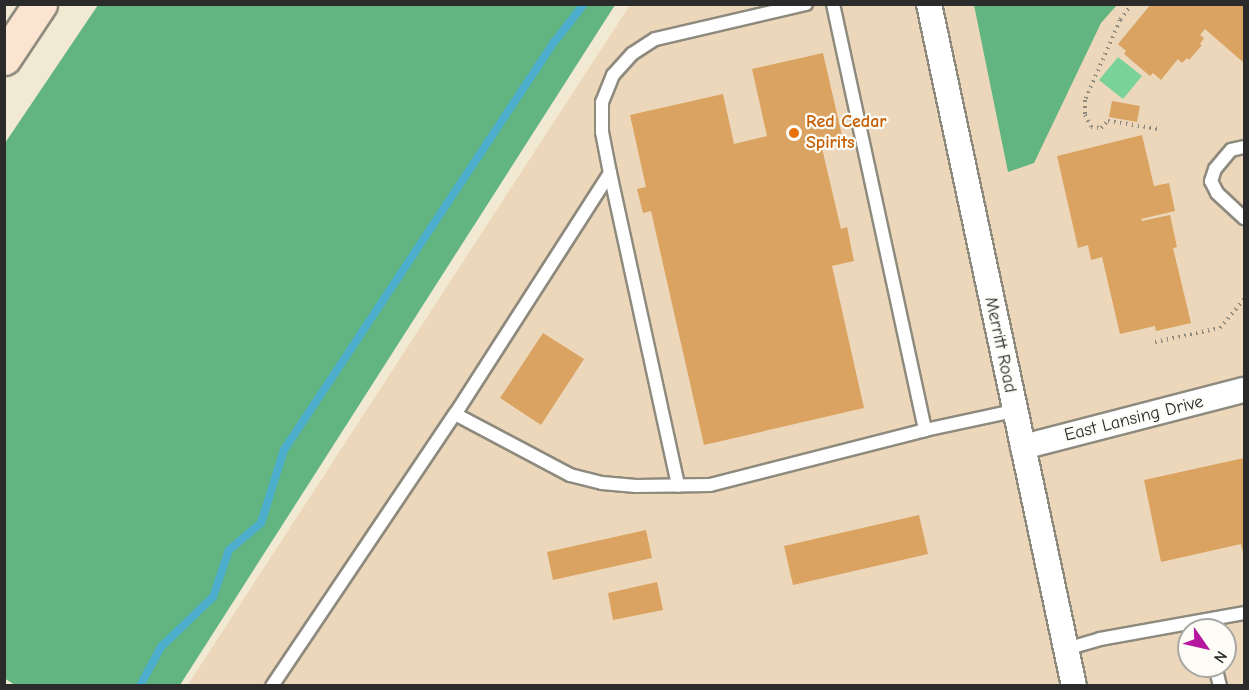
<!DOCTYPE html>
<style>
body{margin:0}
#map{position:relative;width:1249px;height:690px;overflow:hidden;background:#f2e9d2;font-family:"Comic Neue",sans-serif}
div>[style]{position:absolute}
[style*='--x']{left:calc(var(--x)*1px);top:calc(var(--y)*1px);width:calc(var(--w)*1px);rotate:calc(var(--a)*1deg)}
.built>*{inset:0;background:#ecd7ba}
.green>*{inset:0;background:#79d399}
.forest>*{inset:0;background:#62b581}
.stream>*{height:8px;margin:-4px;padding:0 4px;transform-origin:4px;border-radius:4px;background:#4dadcc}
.building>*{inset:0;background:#daa361}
.path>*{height:4px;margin-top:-2px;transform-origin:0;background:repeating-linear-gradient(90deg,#8e8a7e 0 1.5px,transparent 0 6px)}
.roads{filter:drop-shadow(2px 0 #8e8a7e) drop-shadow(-2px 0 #8e8a7e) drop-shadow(0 2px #8e8a7e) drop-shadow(0 -2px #8e8a7e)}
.service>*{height:12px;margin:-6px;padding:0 6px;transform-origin:6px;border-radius:6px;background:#fff}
.minor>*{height:24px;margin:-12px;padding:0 12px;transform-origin:12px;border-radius:12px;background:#fff}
.secondary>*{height:33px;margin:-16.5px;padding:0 16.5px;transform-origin:16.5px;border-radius:16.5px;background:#fce5d0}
.dots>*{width:16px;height:16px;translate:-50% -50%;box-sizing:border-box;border:3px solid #fdfcf7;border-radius:50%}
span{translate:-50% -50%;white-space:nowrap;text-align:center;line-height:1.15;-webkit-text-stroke:4.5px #fdfcf7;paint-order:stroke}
.food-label{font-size:18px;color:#c56008;font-weight:700}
.left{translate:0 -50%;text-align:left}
.street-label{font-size:18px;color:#2b2b2b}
.frame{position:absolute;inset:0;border:6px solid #2b2b2b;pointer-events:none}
.north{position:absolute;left:1177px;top:618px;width:60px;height:60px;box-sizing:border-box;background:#fdfcf7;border:2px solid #a9a8a5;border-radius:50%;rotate:124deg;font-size:16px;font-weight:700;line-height:24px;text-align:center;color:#2b2b2b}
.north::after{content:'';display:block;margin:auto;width:21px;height:27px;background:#b5179e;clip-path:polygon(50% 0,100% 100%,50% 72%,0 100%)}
</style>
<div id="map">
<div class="built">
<div style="clip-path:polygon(evenodd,630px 5px,1244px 5px,1244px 685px,187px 686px,630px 5px,1189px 630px,1225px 630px,1225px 666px,1189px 666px,1189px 630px)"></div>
</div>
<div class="green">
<div style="clip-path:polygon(1118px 57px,1142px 76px,1123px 99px,1099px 80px)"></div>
</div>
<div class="forest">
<div style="clip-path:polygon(98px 5px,615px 5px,180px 685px,15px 685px,4px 678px,5px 143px)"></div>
<div style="clip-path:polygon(974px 5px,1117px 5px,1101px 23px,1034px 163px,1008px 172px)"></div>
</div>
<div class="stream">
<div style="--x:140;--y:686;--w:44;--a:-61.7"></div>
<div style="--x:161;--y:647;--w:72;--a:-43.9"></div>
<div style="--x:213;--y:597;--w:50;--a:-71.2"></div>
<div style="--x:229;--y:550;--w:42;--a:-40.2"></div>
<div style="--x:261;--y:523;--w:77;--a:-72.5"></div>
<div style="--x:284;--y:450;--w:491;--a:-56.5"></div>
<div style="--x:555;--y:41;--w:47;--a:-51.9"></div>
</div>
<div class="building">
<div style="clip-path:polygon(1151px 4px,1244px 4px,1244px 63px,1205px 29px,1200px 35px,1204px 38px,1200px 44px,1202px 45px,1189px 60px,1187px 58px,1182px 63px,1178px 59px,1161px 80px,1153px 73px,1150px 76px,1124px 54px,1126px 51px,1118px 44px)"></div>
<div style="clip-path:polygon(823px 53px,843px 140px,821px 144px,841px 229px,847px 227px,854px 261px,832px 266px,864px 408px,704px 445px,651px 211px,643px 213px,637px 189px,646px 187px,630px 115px,723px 94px,734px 144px,767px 136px,752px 69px)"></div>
<div style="clip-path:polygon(1112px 101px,1140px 106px,1137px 122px,1109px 117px)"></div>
<div style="clip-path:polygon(1142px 135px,1154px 186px,1169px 183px,1175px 211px,1141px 219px,1142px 221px,1170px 215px,1177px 247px,1173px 248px,1191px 323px,1156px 331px,1155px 326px,1120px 334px,1102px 257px,1091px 260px,1088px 245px,1078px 248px,1057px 156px)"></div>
<div style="clip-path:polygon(543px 333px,584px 359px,541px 425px,500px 398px)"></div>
<div style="clip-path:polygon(1244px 458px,1244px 556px,1241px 544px,1161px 562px,1144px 480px)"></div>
<div style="clip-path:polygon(919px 515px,928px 554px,793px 585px,784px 546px)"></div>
<div style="clip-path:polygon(646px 530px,652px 558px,553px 580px,547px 552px)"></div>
<div style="clip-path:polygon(657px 582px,663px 610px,613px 620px,608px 593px)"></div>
</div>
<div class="path">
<div style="--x:1132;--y:4;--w:20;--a:127"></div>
<div style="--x:1120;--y:20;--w:87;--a:113.6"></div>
<div style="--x:1085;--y:100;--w:15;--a:90"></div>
<div style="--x:1085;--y:115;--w:13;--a:63"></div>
<div style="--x:1091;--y:127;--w:10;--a:6"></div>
<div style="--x:1101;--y:128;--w:10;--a:-45"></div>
<div style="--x:1108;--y:121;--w:52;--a:8.9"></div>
<div style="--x:1155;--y:342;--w:66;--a:-12.2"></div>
<div style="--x:1220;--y:328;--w:38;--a:-50"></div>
</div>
<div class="roads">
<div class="service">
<div style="--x:806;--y:4;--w:155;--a:166.9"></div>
<div style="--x:655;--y:39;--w:27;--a:147"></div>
<div style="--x:632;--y:54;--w:28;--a:132"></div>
<div style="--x:613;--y:75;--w:29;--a:112"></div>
<div style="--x:602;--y:102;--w:30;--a:90"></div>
<div style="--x:602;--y:132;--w:42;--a:79"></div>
<div style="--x:610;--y:173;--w:287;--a:122.7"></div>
<div style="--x:455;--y:414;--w:130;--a:27.9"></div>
<div style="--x:570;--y:475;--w:33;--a:14"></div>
<div style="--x:602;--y:483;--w:34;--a:5"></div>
<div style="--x:636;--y:486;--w:74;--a:-0.8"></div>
<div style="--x:710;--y:485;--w:222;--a:-14.3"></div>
<div style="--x:833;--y:4;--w:436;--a:77.8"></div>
<div style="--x:925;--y:430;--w:91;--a:-12.1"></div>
<div style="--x:1244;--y:147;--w:13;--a:167"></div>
<div style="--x:1231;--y:150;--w:25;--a:130"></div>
<div style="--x:1215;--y:169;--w:13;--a:108"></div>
<div style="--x:1211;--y:181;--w:13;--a:63"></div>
<div style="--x:1217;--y:193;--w:37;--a:43"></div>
<div style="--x:610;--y:173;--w:320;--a:77.7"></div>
<div style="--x:1066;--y:649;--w:35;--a:-16"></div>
<div style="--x:1100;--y:639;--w:146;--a:-10.2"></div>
<div style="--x:1215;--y:666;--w:21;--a:76"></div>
<div style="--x:272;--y:686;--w:328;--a:-56.1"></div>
</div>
<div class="minor">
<div style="--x:929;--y:4;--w:697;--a:78"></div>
<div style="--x:1023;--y:447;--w:228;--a:-14.5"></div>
</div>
<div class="secondary">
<div style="--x:4;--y:58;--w:65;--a:-56.3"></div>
</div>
</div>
<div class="dots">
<div style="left:794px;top:133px;background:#e8710a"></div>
</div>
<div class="food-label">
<span class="left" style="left:806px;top:133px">Red Cedar<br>Spirits</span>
</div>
<div class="street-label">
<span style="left:1000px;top:345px;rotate:78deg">Merritt Road</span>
<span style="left:1134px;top:419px;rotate:-14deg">East Lansing Drive</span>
</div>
<div class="frame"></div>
<div class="north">N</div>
</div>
